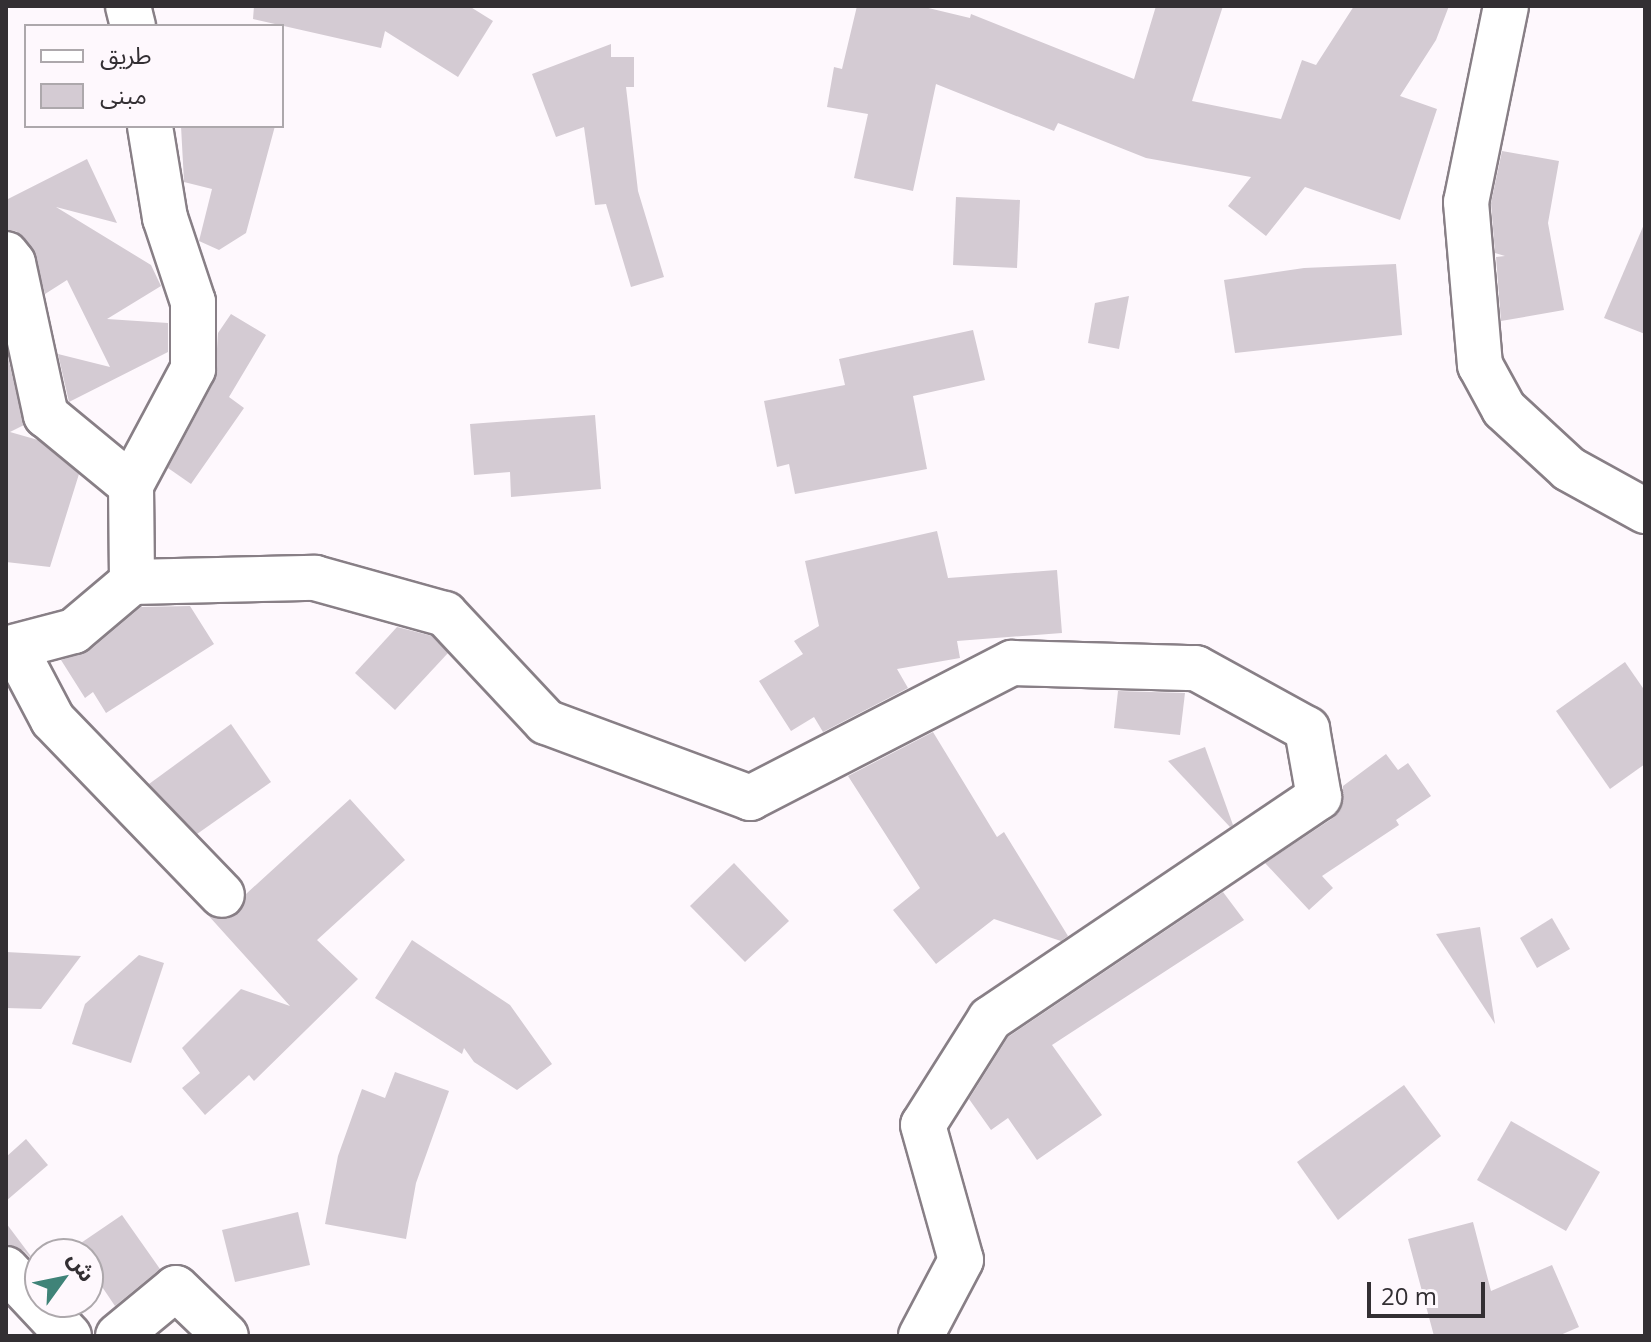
<!DOCTYPE html>
<meta charset="utf-8">
<style>
body{margin:0}
#map{position:relative;width:1651px;height:1342px;overflow:hidden;background:#fef8fd;font-family:"Open Sans","Noto Sans Arabic",sans-serif}
div>[style]{position:absolute}
[style*='--x']{left:calc(var(--x)*1px);top:calc(var(--y)*1px);width:calc(var(--w)*1px);rotate:calc(var(--a)*1deg)}
.building>*{inset:0;background:#d4cbd3}
.roads{filter:drop-shadow(2px 0 #887f86) drop-shadow(-2px 0 #887f86) drop-shadow(0 2px #887f86) drop-shadow(0 -2px #887f86)}
.minor>*{height:44px;margin:-22px;padding:0 22px;transform-origin:22px;border-radius:22px;background:#fff}
.major>*{height:44px;margin:-22px;padding:0 22px;transform-origin:22px;border-radius:22px;background:#fff}
span{translate:-50% -50%;white-space:nowrap;text-align:center;line-height:1.15;-webkit-text-stroke:6px #fef8fd;paint-order:stroke}
.frame{position:absolute;inset:0;border:8px solid #332f33;pointer-events:none}
.legend{position:absolute;left:24px;top:24px;width:260px;height:104px;box-sizing:border-box;background:#fef8fd;border:2px solid #ada8ac;margin:0;padding:10px 14px;list-style:none;font-size:24px;color:#332f33}
.legend li{display:flex;align-items:center;gap:16px;height:40px}
.legend b{width:40px;border:2px solid #ada8ac}
.north{position:absolute;left:24px;top:1238px;width:80px;height:80px;box-sizing:border-box;background:#fef8fd;border:2px solid #ada8ac;border-radius:50%;rotate:57deg;font-size:22px;font-weight:700;line-height:32px;text-align:center;color:#332f33}
.north::after{content:'';display:block;margin:auto;width:28px;height:36px;background:#3f8378;clip-path:polygon(50% 0,100% 100%,50% 72%,0 100%)}
.scale{position:absolute;left:1367px;top:1282px;width:118px;height:36px;box-sizing:border-box;border:4px solid #332f33;border-top:0;padding-left:10px;font-size:24px;line-height:28px;white-space:nowrap;color:#332f33;-webkit-text-stroke:6px #fef8fd;paint-order:stroke}
</style>
<div id="map">
<div class="building">
<div style="clip-path:polygon(254px 6px,469px 6px,493px 21px,458px 77px,385px 31px,381px 48px,253px 19px)"></div>
<div style="clip-path:polygon(857px 6px,920px 6px,970px 18px,971px 14px,1134px 79px,1156px 6px,1223px 6px,1192px 101px,1281px 119px,1302px 60px,1316px 65px,1354px 6px,1449px 6px,1436px 40px,1400px 96px,1437px 109px,1400px 220px,1305px 187px,1266px 236px,1228px 206px,1251px 177px,1146px 158px,1058px 123px,1054px 131px,936px 84px,913px 191px,854px 178px,868px 114px,827px 107px,834px 67px,842px 69px)"></div>
<div style="clip-path:polygon(611px 44px,611px 57px,634px 57px,634px 87px,626px 87px,638px 191px,664px 277px,631px 287px,606px 204px,595px 205px,584px 127px,556px 137px,532px 74px)"></div>
<div style="clip-path:polygon(181px 126px,275px 126px,246px 233px,219px 250px,199px 241px,212px 189px,184px 182px)"></div>
<div style="clip-path:polygon(1502px 151px,1559px 161px,1548px 223px,1564px 310px,1501px 321px,1496px 257px,1505px 256px,1495px 253px,1491px 203px)"></div>
<div style="clip-path:polygon(87px 159px,117px 223px,56px 207px,151px 265px,161px 286px,107px 319px,168px 323px,168px 352px,69px 402px,58px 354px,110px 367px,67px 280px,45px 294px,33px 248px,16px 231px,6px 230px,6px 200px)"></div>
<div style="clip-path:polygon(956px 197px,1020px 200px,1017px 268px,953px 265px)"></div>
<div style="clip-path:polygon(1645px 222px,1645px 334px,1604px 318px)"></div>
<div style="clip-path:polygon(1396px 264px,1402px 335px,1235px 353px,1224px 280px,1304px 268px)"></div>
<div style="clip-path:polygon(1129px 296px,1119px 349px,1088px 343px,1095px 303px)"></div>
<div style="clip-path:polygon(231px 314px,266px 335px,229px 397px,244px 408px,191px 484px,168px 468px,215px 380px,218px 333px)"></div>
<div style="clip-path:polygon(973px 330px,985px 380px,913px 396px,927px 469px,795px 494px,789px 464px,777px 467px,764px 401px,845px 385px,839px 359px)"></div>
<div style="clip-path:polygon(6px 349px,24px 425px,10px 432px,38px 440px,79px 474px,50px 567px,6px 562px)"></div>
<div style="clip-path:polygon(595px 415px,601px 489px,511px 497px,510px 472px,474px 475px,470px 424px)"></div>
<div style="clip-path:polygon(937px 531px,948px 578px,1057px 570px,1062px 633px,957px 641px,960px 658px,897px 669px,908px 688px,823px 732px,814px 717px,791px 731px,759px 681px,803px 654px,794px 641px,819px 626px,805px 561px)"></div>
<div style="clip-path:polygon(190px 606px,214px 644px,106px 713px,93px 692px,85px 698px,61px 660px,90px 650px,141px 607px)"></div>
<div style="clip-path:polygon(397px 627px,432px 636px,448px 653px,395px 710px,355px 673px)"></div>
<div style="clip-path:polygon(1625px 662px,1645px 691px,1645px 764px,1610px 789px,1556px 711px)"></div>
<div style="clip-path:polygon(1118px 691px,1185px 693px,1180px 735px,1114px 728px)"></div>
<div style="clip-path:polygon(231px 724px,271px 782px,197px 834px,149px 784px)"></div>
<div style="clip-path:polygon(933px 732px,997px 837px,1004px 832px,1068px 936px,1061px 941px,994px 919px,936px 964px,893px 910px,920px 888px,848px 776px)"></div>
<div style="clip-path:polygon(1205px 747px,1233px 825px,1230px 827px,1168px 761px)"></div>
<div style="clip-path:polygon(1386px 754px,1398px 770px,1408px 763px,1431px 796px,1396px 820px,1399px 825px,1322px 876px,1333px 888px,1309px 910px,1265px 863px,1333px 818px,1342px 806px,1343px 786px)"></div>
<div style="clip-path:polygon(350px 799px,405px 860px,317px 940px,358px 979px,254px 1081px,249px 1075px,205px 1115px,182px 1088px,200px 1073px,182px 1048px,241px 989px,290px 1006px,207px 914px,227px 919px,239px 913px,246px 894px)"></div>
<div style="clip-path:polygon(734px 863px,789px 921px,745px 962px,690px 906px)"></div>
<div style="clip-path:polygon(1223px 892px,1244px 920px,1052px 1045px,1102px 1115px,1037px 1160px,1008px 1118px,991px 1130px,969px 1099px,1008px 1037px)"></div>
<div style="clip-path:polygon(1552px 918px,1570px 949px,1537px 968px,1520px 938px)"></div>
<div style="clip-path:polygon(1480px 927px,1495px 1024px,1436px 934px)"></div>
<div style="clip-path:polygon(412px 940px,510px 1005px,552px 1064px,517px 1090px,474px 1062px,464px 1048px,462px 1054px,375px 998px)"></div>
<div style="clip-path:polygon(6px 952px,81px 956px,41px 1009px,6px 1008px)"></div>
<div style="clip-path:polygon(139px 955px,164px 963px,131px 1063px,72px 1044px,85px 1004px)"></div>
<div style="clip-path:polygon(395px 1072px,449px 1091px,416px 1183px,406px 1239px,325px 1224px,338px 1156px,362px 1089px,385px 1098px)"></div>
<div style="clip-path:polygon(1404px 1085px,1441px 1136px,1338px 1220px,1297px 1162px)"></div>
<div style="clip-path:polygon(1511px 1121px,1600px 1172px,1566px 1231px,1477px 1180px)"></div>
<div style="clip-path:polygon(26px 1139px,48px 1165px,6px 1201px,6px 1157px)"></div>
<div style="clip-path:polygon(298px 1212px,310px 1265px,235px 1282px,222px 1230px)"></div>
<div style="clip-path:polygon(122px 1215px,160px 1269px,115px 1306px,88px 1266px,88px 1254px,75px 1247px)"></div>
<div style="clip-path:polygon(1473px 1222px,1491px 1291px,1552px 1265px,1579px 1327px,1558px 1336px,1434px 1336px,1408px 1239px)"></div>
<div style="clip-path:polygon(6px 1223px,39px 1267px,24px 1251px,6px 1245px)"></div>
</div>
<div class="roads">
<div class="minor">
<div style="--x:128;--y:6;--w:21;--a:76"></div>
<div style="--x:6;--y:254;--w:11;--a:52"></div>
<div style="--x:13;--y:263;--w:156;--a:77.8"></div>
<div style="--x:46;--y:415;--w:110;--a:39.5"></div>
<div style="--x:131;--y:485;--w:97;--a:89.4"></div>
<div style="--x:132;--y:582;--w:76;--a:139.8"></div>
<div style="--x:74;--y:631;--w:70;--a:165.2"></div>
<div style="--x:131;--y:485;--w:132;--a:-61.9"></div>
<div style="--x:193;--y:369;--w:67;--a:-90"></div>
<div style="--x:193;--y:302;--w:89;--a:-108.4"></div>
<div style="--x:165;--y:218;--w:93;--a:-99.3"></div>
<div style="--x:132;--y:582;--w:183;--a:-1.3"></div>
<div style="--x:315;--y:578;--w:135;--a:15.5"></div>
<div style="--x:445;--y:614;--w:148;--a:46.9"></div>
<div style="--x:546;--y:722;--w:218;--a:20.4"></div>
<div style="--x:750;--y:798;--w:295;--a:-27.3"></div>
<div style="--x:1012;--y:663;--w:184;--a:1.6"></div>
<div style="--x:1196;--y:668;--w:127;--a:28.8"></div>
<div style="--x:1307;--y:729;--w:69;--a:80"></div>
<div style="--x:1319;--y:797;--w:397;--a:146"></div>
<div style="--x:990;--y:1019;--w:125;--a:122.3"></div>
<div style="--x:923;--y:1125;--w:140;--a:74.3"></div>
<div style="--x:961;--y:1260;--w:86;--a:117.8"></div>
<div style="--x:15;--y:648;--w:81;--a:62.2"></div>
<div style="--x:53;--y:720;--w:243;--a:46"></div>
<div style="--x:6;--y:1269;--w:92;--a:46.8"></div>
<div style="--x:118;--y:1336;--w:75;--a:-39.6"></div>
<div style="--x:176;--y:1288;--w:69;--a:43.8"></div>
</div>
<div class="major">
<div style="--x:1506;--y:6;--w:200;--a:101.5"></div>
<div style="--x:1466;--y:202;--w:164;--a:85.1"></div>
<div style="--x:1480;--y:365;--w:50;--a:61.4"></div>
<div style="--x:1504;--y:409;--w:88;--a:42.7"></div>
<div style="--x:1569;--y:469;--w:87;--a:28.9"></div>
</div>
</div>
<div class="frame"></div>
<ul class="legend">
<li><b style="height:10px;background:#fff"></b>طريق</li>
<li><b style="height:22px;background:#d4cbd3"></b>مبنى</li>
</ul>
<div class="north">ش</div>
<div class="scale">20 m</div>
</div>
